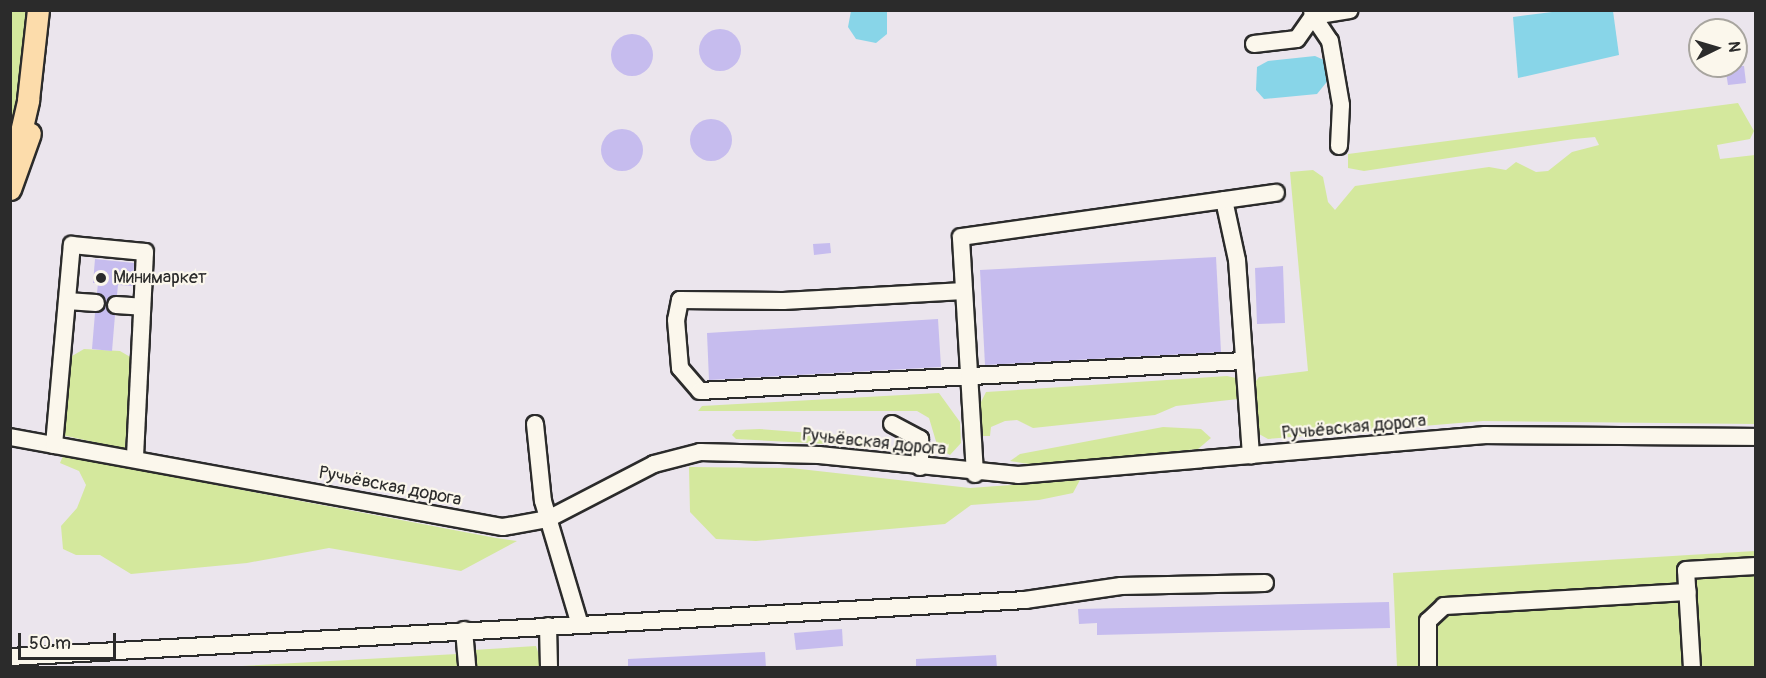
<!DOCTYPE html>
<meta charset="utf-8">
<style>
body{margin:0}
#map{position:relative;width:1766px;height:678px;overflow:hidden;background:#ebe5ed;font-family:Pangolin,sans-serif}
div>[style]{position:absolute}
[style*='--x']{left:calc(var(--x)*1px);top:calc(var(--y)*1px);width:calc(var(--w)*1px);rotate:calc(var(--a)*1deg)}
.green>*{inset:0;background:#d4e89d}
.water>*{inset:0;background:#88d5e8}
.building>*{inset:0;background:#c6bcee}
.round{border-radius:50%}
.roads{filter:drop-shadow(2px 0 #2b2b2b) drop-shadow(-2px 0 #2b2b2b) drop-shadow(0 2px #2b2b2b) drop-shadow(0 -2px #2b2b2b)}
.minor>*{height:16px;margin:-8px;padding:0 8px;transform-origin:8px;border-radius:8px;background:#fbf7ec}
.major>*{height:21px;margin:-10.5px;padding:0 10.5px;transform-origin:10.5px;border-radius:10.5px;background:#fcdcab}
.dots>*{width:16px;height:16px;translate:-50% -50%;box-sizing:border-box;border:3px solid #fbf7ec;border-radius:50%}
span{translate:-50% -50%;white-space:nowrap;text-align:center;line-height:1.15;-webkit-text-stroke:4.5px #fbf7ec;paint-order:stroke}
.poi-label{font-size:18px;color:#2b2b2b}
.left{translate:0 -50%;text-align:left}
.street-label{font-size:18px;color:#2b2b2b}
.frame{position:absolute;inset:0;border:12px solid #2b2b2b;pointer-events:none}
.north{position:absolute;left:1688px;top:18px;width:60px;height:60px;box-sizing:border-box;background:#fbf7ec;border:2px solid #a8a59f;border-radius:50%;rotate:85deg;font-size:16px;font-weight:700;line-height:24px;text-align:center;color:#2b2b2b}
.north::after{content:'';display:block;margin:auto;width:21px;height:27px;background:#2b2b2b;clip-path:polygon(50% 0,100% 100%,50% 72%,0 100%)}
.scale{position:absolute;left:18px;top:633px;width:98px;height:27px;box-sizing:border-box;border:3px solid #2b2b2b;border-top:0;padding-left:8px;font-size:18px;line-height:21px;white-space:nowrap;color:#2b2b2b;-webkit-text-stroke:4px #fbf7ec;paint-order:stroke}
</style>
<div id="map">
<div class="green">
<div style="clip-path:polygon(11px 11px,28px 11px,17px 119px,11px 134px)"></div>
<div style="clip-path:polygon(1738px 103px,1754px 131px,1750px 139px,1717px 145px,1720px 159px,1755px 155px,1755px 424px,1483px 421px,1268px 439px,1259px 434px,1254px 384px,1259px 377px,1308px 371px,1290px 172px,1313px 170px,1323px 177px,1328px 202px,1335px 210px,1355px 186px,1489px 167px,1506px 170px,1516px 162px,1536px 172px,1548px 171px,1572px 152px,1599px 145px,1595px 137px,1574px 139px,1364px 171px,1348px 168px,1348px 154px)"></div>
<div style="clip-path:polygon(84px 349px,120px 351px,132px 358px,125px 449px,62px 435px,67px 359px)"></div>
<div style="clip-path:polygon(1227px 376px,1236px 378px,1238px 399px,1176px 406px,1155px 415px,1033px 428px,1017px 420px,1005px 421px,991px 427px,990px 436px,981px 436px,980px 404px,986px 392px)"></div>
<div style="clip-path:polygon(939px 393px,960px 422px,961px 443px,950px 455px,938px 448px,929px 418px,917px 411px,698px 411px,702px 406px)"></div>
<div style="clip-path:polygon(1163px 427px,1201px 429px,1211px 438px,1198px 449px,1035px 465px,1010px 461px,1020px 454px)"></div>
<div style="clip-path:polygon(760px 429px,863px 437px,877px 440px,882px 447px,736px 439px,732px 435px,736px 430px)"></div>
<div style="clip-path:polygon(63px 456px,496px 538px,517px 541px,461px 571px,329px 548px,247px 563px,131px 574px,100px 555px,76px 555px,63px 549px,61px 526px,77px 508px,86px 485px,79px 471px,60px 463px)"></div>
<div style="clip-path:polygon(689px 467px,791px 468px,970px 488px,1080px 480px,1073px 493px,1039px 500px,971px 505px,945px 524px,756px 541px,716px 539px,690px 512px)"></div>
<div style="clip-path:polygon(1755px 551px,1755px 667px,1397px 667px,1393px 573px)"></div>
<div style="clip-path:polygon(536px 646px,543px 667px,474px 667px,473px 650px)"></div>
<div style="clip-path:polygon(457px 654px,458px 667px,223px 667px)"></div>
</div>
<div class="water">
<div style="clip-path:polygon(851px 11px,887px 11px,887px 34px,876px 43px,856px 39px,848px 27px)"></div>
<div style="clip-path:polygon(1560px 11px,1613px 11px,1619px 55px,1518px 78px,1513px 17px)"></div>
<div style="clip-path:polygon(1315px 56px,1324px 60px,1330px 78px,1317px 94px,1264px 99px,1256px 90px,1257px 67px,1268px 61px)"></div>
</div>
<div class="building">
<div class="round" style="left:699px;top:29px;width:42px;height:42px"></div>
<div class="round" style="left:611px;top:34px;width:42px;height:42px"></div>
<div style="clip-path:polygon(1725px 66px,1744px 66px,1746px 83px,1728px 85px)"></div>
<div class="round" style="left:690px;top:119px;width:42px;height:42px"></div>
<div class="round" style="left:601px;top:129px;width:42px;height:42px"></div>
<div style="clip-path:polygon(830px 243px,831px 253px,814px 255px,813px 244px)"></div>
<div style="clip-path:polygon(1216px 257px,1221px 352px,985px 365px,980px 270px)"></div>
<div style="clip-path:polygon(95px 259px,134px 263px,133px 286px,118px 285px,117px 295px,106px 302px,97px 293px,98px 283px,93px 283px)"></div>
<div style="clip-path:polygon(1283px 266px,1285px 323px,1257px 324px,1255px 268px)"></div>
<div style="clip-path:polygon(106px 306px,115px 315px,112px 351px,92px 349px,95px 313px)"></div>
<div style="clip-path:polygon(938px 319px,941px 367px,709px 380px,707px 333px)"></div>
<div style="clip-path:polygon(1389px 602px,1390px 628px,1097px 635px,1097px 623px,1079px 624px,1078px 609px)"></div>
<div style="clip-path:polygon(842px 629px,843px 646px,796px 650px,794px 633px)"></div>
<div style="clip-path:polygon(765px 652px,766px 668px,628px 668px,628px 659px)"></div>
<div style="clip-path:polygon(996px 655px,997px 668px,916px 668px,916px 659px)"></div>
</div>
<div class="roads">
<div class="minor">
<div style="--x:1312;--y:10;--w:6;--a:81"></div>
<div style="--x:1313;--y:16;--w:37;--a:-9"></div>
<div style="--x:1254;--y:44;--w:43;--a:-6.6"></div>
<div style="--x:1297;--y:39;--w:28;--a:-55"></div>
<div style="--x:1313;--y:16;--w:30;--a:56"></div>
<div style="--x:1330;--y:41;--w:65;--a:80.2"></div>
<div style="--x:1341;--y:105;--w:41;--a:92.8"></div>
<div style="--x:1224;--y:200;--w:61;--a:77.8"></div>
<div style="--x:1237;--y:260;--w:196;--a:85.9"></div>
<div style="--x:964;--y:291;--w:181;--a:176.8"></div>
<div style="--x:783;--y:301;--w:103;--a:-179.4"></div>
<div style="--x:680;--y:300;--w:20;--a:101"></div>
<div style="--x:676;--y:320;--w:48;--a:85.2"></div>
<div style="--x:680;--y:368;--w:30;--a:49"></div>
<div style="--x:700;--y:391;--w:545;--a:-3.16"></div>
<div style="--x:67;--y:301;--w:29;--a:4"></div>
<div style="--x:116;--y:305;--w:26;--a:4"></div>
<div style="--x:535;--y:424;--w:77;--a:84.1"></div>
<div style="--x:543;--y:501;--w:126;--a:73.4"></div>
<div style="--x:892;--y:424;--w:32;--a:28"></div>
<div style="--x:920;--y:439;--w:28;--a:90"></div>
<div style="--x:10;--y:437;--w:501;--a:10.35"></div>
<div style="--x:503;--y:527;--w:46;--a:-10.1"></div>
<div style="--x:548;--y:519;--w:119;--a:-27.4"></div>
<div style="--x:654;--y:464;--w:48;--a:-14.6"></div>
<div style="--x:700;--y:452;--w:119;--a:1.4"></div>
<div style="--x:819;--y:455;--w:200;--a:5.7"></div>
<div style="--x:1018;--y:475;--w:469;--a:-4.9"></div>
<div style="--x:1485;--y:435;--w:271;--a:0.4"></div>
<div style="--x:54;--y:445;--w:201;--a:-84.9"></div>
<div style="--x:72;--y:245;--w:73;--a:5.5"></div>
<div style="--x:145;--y:252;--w:207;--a:92.8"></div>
<div style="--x:975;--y:474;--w:237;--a:-93.4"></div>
<div style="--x:961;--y:237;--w:318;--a:-8"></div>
<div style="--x:548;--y:626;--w:42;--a:88.6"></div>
<div style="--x:464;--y:630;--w:38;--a:85"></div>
<div style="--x:10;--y:657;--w:1017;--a:-3.21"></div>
<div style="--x:1025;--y:600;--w:97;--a:-8.3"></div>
<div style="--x:1121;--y:586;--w:144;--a:-1.2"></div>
<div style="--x:1428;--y:668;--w:47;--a:-90"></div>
<div style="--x:1428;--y:621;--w:22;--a:-43"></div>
<div style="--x:1444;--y:606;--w:244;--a:-3.3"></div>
<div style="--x:1692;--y:668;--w:98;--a:-93.5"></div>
<div style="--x:1686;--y:570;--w:70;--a:-3.3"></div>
</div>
<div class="major">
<div style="--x:10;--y:152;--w:19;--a:-58"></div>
<div style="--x:20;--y:136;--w:37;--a:-77"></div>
<div style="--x:28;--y:100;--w:91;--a:-83.7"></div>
<div style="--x:10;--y:189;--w:59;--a:-70.3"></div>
</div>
</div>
<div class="dots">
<div style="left:101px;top:278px;background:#2b2b2b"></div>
</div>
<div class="poi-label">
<span class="left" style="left:113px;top:278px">Минимаркет</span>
</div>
<div class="street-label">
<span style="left:1354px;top:428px;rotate:-5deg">Ручьёвская дорога</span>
<span style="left:874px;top:443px;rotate:6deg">Ручьёвская дорога</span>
<span style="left:390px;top:487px;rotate:11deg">Ручьёвская дорога</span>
</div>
<div class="frame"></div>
<div class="north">N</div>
<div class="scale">50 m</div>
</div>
